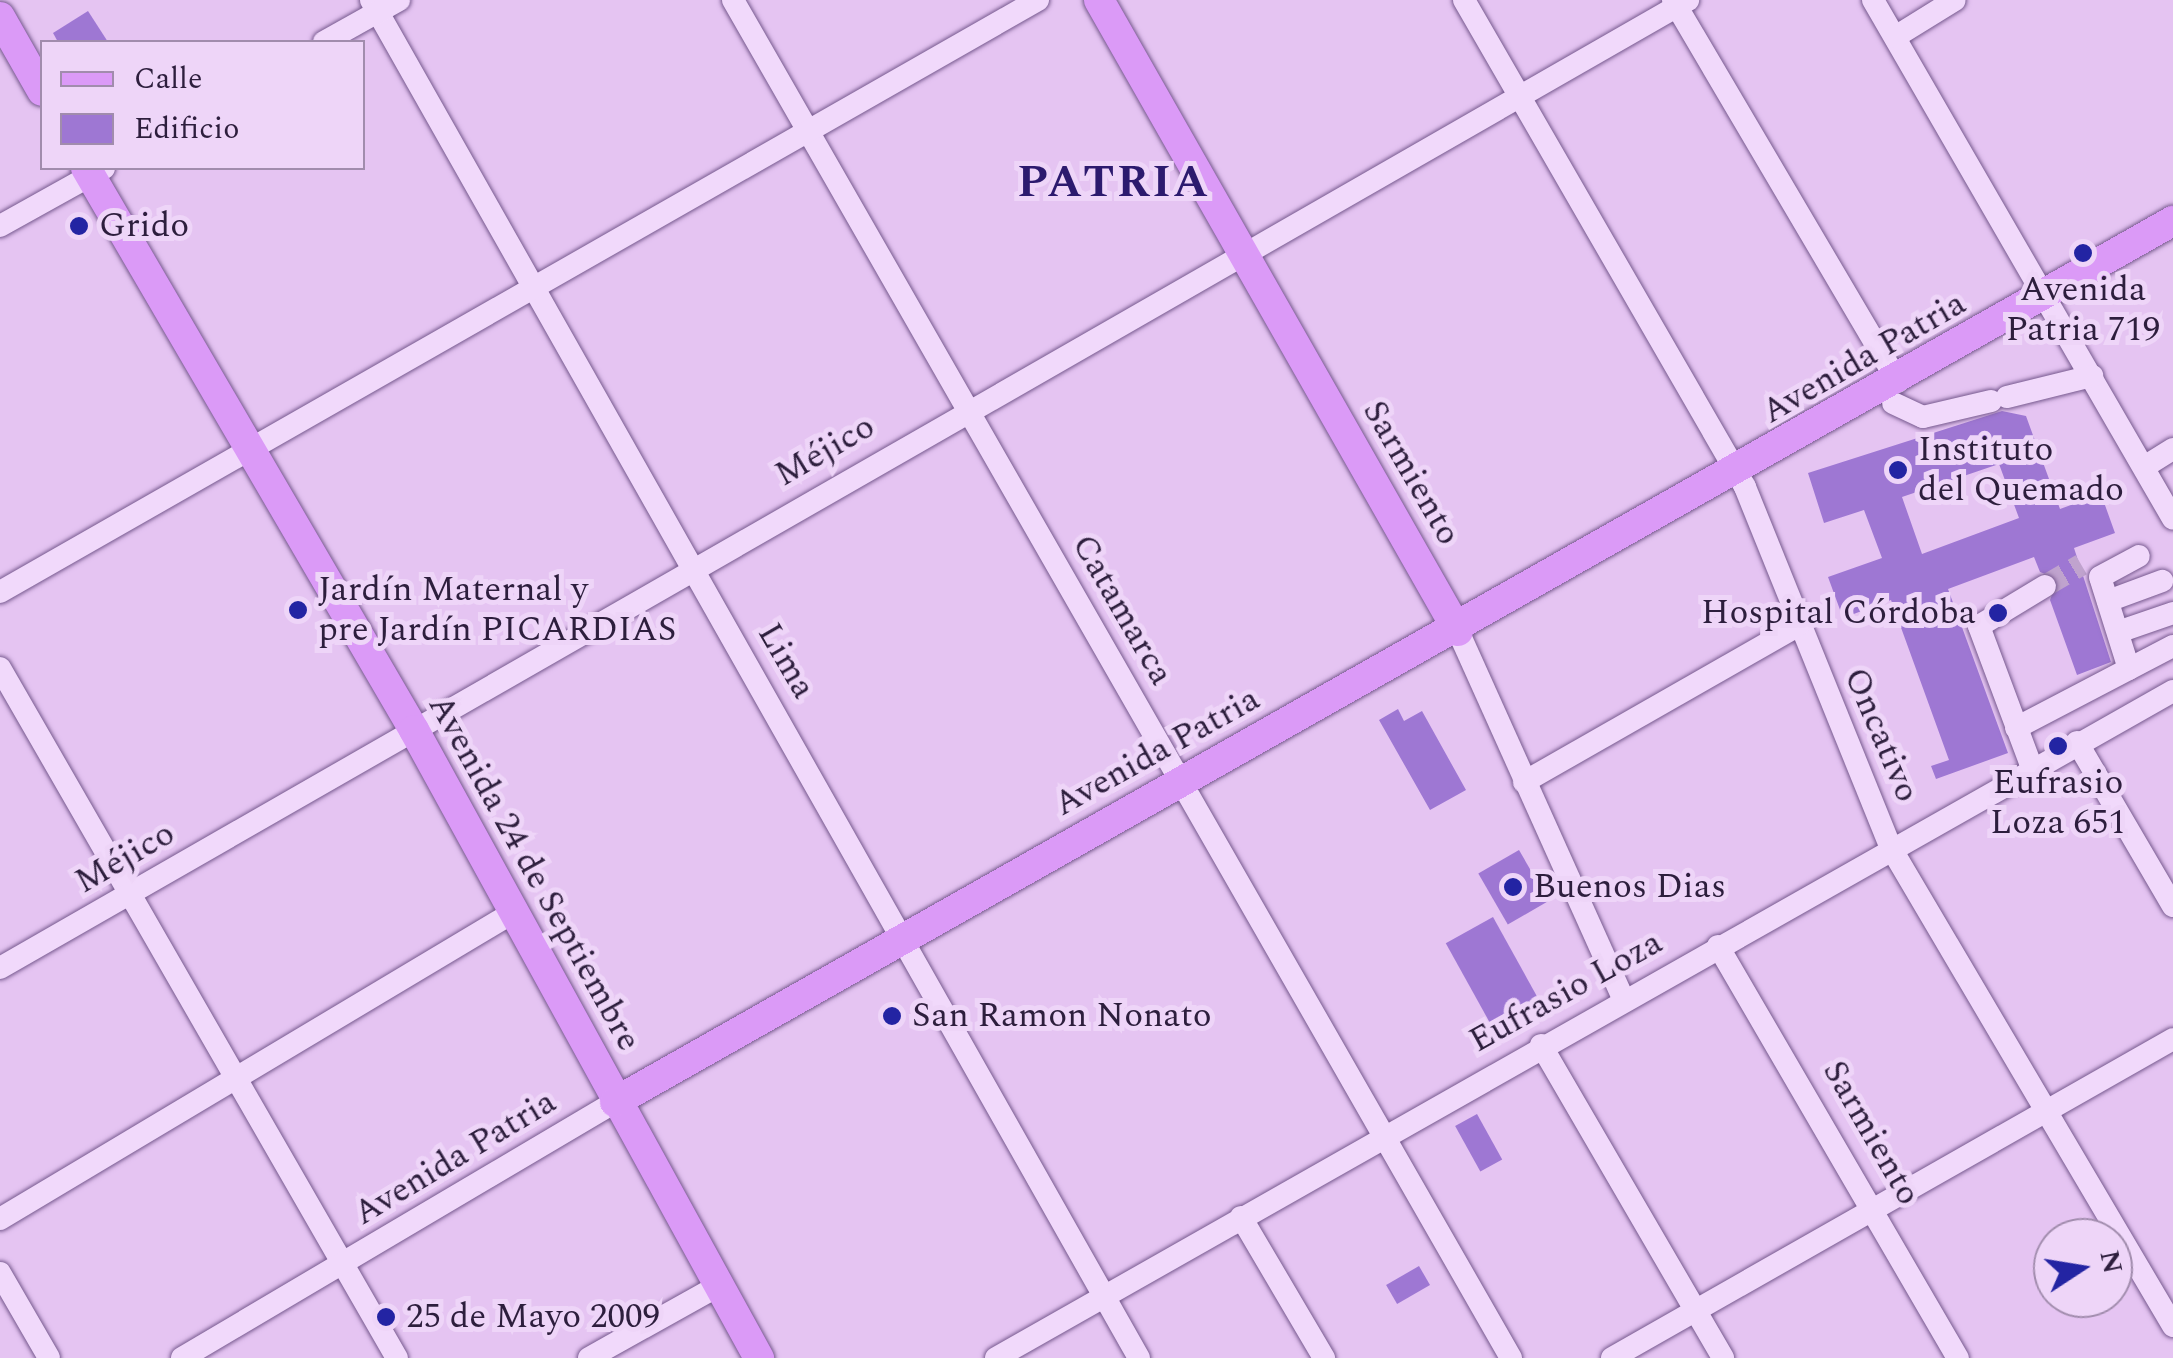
<!DOCTYPE html>
<html>
<head>
<meta charset="utf-8">
<style>
  body { margin:0 }
  #map { position:relative; width:2173px; height:1358px; overflow:hidden; background:#e5c4f2; font-family:Spectral,serif }
  div>[style] { position:absolute }
  .building>* { inset:0; background:#9e77d3; transform-origin:0 0 }
  .minor-tunnel>* { height:22px; margin-top:-11px; transform-origin:0; background:repeating-linear-gradient(90deg,#c0a3ce 0 22px,transparent 0 33px) }
  .roads { filter:drop-shadow(0 0 2px #76598e) drop-shadow(0 0 2px #76598e) }
  .minor>* { height:22px; margin:-11px; padding:0 11px; transform-origin:11px; border-radius:11px; background:#f1d9fb }
  .major>* { height:30px; margin:-15px; padding:0 15px; transform-origin:15px; border-radius:15px; background:#db9af7 }
  .dots>* { width:28px; height:28px; translate:-50% -50%; box-sizing:border-box; border:5px solid #eed5f8; border-radius:50% }
  span { translate:-50% -50%; white-space:nowrap; text-align:center; line-height:1.15; -webkit-text-stroke:10px #eed5f8; paint-order:stroke }
  .poi-label { font-size:35px; color:#2d1e3d }
  .left { translate:0 -50%; text-align:left }
  .right { translate:-100% -50%; text-align:right }
  .street-label { font-size:35px; color:#2d1e3d }
  .district-label { font-size:45px; color:#2c1a6e; font-weight:700; letter-spacing:2.5px }
  .legend { position:absolute; left:40px; top:40px; width:325px; height:130px; box-sizing:border-box; background:#eed5f8; border:2px solid #a18cad; margin:0; padding:12px 18px; list-style:none; font-size:30px; color:#2d1e3d }
  .legend li { display:flex; align-items:center; gap:20px; height:50px }
  .legend b { width:50px; border:2px solid #a18cad }
  .north { position:absolute; left:2033px; top:1218px; width:100px; height:100px; box-sizing:border-box; background:#eed5f8; border:2px solid #a18cad; border-radius:50%; rotate:78deg; font-size:28px; font-weight:700; line-height:40px; text-align:center; color:#2d1e3d }
  .north::after { content:''; display:block; margin:auto; width:35px; height:45px; background:#2324a3; clip-path:polygon(50% 0,100% 100%,50% 72%,0 100%) }
</style>
</head>
<body>
<div id="map">
  <div class="building">
    <i style="clip-path:polygon(88px 11px,108px 42px,58px 42px,53px 33px)"></i>
    <i style="clip-path:polygon(evenodd,2002px 411px,2026px 416px,2060px 509px,2101px 494px,2115px 533px,2074px 548px,2111px 662px,2077px 675px,2050px 600px,2058px 579px,2040px 572px,2034px 557px,1948px 589px,2008px 753px,1936px 779px,1931px 766px,1949px 760px,1891px 600px,1843px 618px,1828px 577px,1882px 558px,1864px 510px,1824px 523px,1808px 473px,2002px 411px,1999px 464px,2019px 518px,1922px 554px,1902px 497px,1999px 464px)"></i>
    <i style="clip-path:polygon(1398px 709px,1404px 721px,1422px 711px,1466px 790px,1430px 810px,1379px 720px)"></i>
    <i style="left:1519px;top:850px;width:59px;height:47px;rotate:60deg"></i>
    <i style="left:1493px;top:917px;width:92px;height:54px;rotate:61deg"></i>
    <i style="left:1477px;top:1114px;width:52px;height:25px;rotate:61deg"></i>
    <i style="left:1419px;top:1266px;width:22px;height:38px;rotate:60deg"></i>
  </div>
  <div class="minor-tunnel">
    <i style="left:2045px;top:586px;width:42px;rotate:-30.3deg"></i>
  </div>
  <div class="roads">
    <div class="minor">
      <i style="left:371px;top:0;width:1560px;rotate:60.51deg"></i>
      <i style="left:733px;top:0;width:1565px;rotate:60.19deg"></i>
      <i style="left:1464px;top:0;width:562px;rotate:60.01deg"></i>
      <i style="left:1745px;top:487px;width:389px;rotate:68deg"></i>
      <i style="left:1891px;top:848px;width:555px;rotate:59.46deg"></i>
      <i style="left:1673px;top:0;width:443px;rotate:59.5deg"></i>
      <i style="left:1873px;top:0;width:599px;rotate:59.97deg"></i>
      <i style="left:1895px;top:37px;width:70px;rotate:-31.7deg"></i>
      <i style="left:324px;top:42px;width:86px;rotate:-29.2deg"></i>
      <i style="left:0;top:226px;width:119px;rotate:-29.1deg"></i>
      <i style="left:2007px;top:397px;width:88px;rotate:-13.9deg"></i>
      <i style="left:1893px;top:403px;width:33px;rotate:25deg"></i>
      <i style="left:1923px;top:417px;width:70px;rotate:-13.2deg"></i>
      <i style="left:2144px;top:467px;width:34px;rotate:-32deg"></i>
      <i style="left:0;top:592px;width:1195px;rotate:-29.7deg"></i>
      <i style="left:2108px;top:601px;width:58px;rotate:-20.3deg"></i>
      <i style="left:1458px;top:631px;width:405px;rotate:65.8deg"></i>
      <i style="left:2118px;top:632px;width:58px;rotate:-19.1deg"></i>
      <i style="left:0;top:668px;width:796px;rotate:60.09deg"></i>
      <i style="left:2129px;top:669px;width:96px;rotate:-107.5deg"></i>
      <i style="left:2100px;top:577px;width:44px;rotate:-28.3deg"></i>
      <i style="left:2016px;top:728px;width:177px;rotate:-27.6deg"></i>
      <i style="left:2077px;top:742px;width:190px;rotate:59.7deg"></i>
      <i style="left:2032px;top:768px;width:152px;rotate:-110.5deg"></i>
      <i style="left:1979px;top:626px;width:77px;rotate:-31.2deg"></i>
      <i style="left:1524px;top:782px;width:315px;rotate:-29.7deg"></i>
      <i style="left:1718px;top:946px;width:477px;rotate:59.8deg"></i>
      <i style="left:0;top:968px;width:1946px;rotate:-29.83deg"></i>
      <i style="left:1541px;top:1045px;width:362px;rotate:59.8deg"></i>
      <i style="left:1241px;top:1217px;width:164px;rotate:59.5deg"></i>
      <i style="left:0;top:1219px;width:599px;rotate:-30.85deg"></i>
      <i style="left:0;top:1273px;width:98px;rotate:60deg"></i>
      <i style="left:182px;top:1358px;width:503px;rotate:-30.59deg"></i>
      <i style="left:589px;top:1358px;width:148px;rotate:-29.2deg"></i>
      <i style="left:996px;top:1358px;width:1353px;rotate:-29.54deg"></i>
      <i style="left:1612px;top:1358px;width:645px;rotate:-29.62deg"></i>
    </div>
    <div class="major">
      <i style="left:1099px;top:0;width:726px;rotate:60.36deg"></i>
      <i style="left:0;top:17px;width:85px;rotate:60.4deg"></i>
      <i style="left:86px;top:168px;width:651px;rotate:59.73deg"></i>
      <i style="left:414px;top:730px;width:717px;rotate:61.22deg"></i>
      <i style="left:615px;top:1102px;width:1790px;rotate:-29.49deg"></i>
    </div>
  </div>
  <div class="dots">
    <i style="left:79px;top:226px;background:#2324a3"></i>
    <i style="left:2083px;top:253px;background:#2324a3"></i>
    <i style="left:1898px;top:470px;background:#2324a3"></i>
    <i style="left:298px;top:610px;background:#2324a3"></i>
    <i style="left:1998px;top:613px;background:#2324a3"></i>
    <i style="left:2058px;top:746px;background:#2324a3"></i>
    <i style="left:1513px;top:887px;background:#2324a3"></i>
    <i style="left:892px;top:1016px;background:#2324a3"></i>
    <i style="left:386px;top:1317px;background:#2324a3"></i>
  </div>
  <div class="poi-label">
    <span class="left" style="left:99px;top:226px">Grido</span>
    <span style="left:2083px;top:310px">Avenida<br>Patria 719</span>
    <span class="left" style="left:1918px;top:470px">Instituto<br>del Quemado</span>
    <span class="left" style="left:318px;top:610px">Jardín Maternal y<br>pre Jardín PICARDIAS</span>
    <span class="right" style="left:1976px;top:613px">Hospital Córdoba</span>
    <span style="left:2058px;top:803px">Eufrasio<br>Loza 651</span>
    <span class="left" style="left:1533px;top:887px">Buenos Dias</span>
    <span class="left" style="left:912px;top:1016px">San Ramon Nonato</span>
    <span class="left" style="left:406px;top:1317px">25 de Mayo 2009</span>
  </div>
  <div class="street-label">
    <span style="left:1864px;top:358px;rotate:-30deg">Avenida Patria</span>
    <span style="left:825px;top:451px;rotate:-30deg">Méjico</span>
    <span style="left:1411px;top:473px;rotate:60deg">Sarmiento</span>
    <span style="left:1122px;top:610px;rotate:60deg">Catamarca</span>
    <span style="left:786px;top:661px;rotate:60deg">Lima</span>
    <span style="left:1881px;top:735px;rotate:67deg">Oncativo</span>
    <span style="left:1157px;top:752px;rotate:-29deg">Avenida Patria</span>
    <span style="left:125px;top:858px;rotate:-30deg">Méjico</span>
    <span style="left:534px;top:873px;rotate:61deg">Avenida 24 de Septiembre</span>
    <span style="left:1566px;top:992px;rotate:-29deg">Eufrasio Loza</span>
    <span style="left:1871px;top:1133px;rotate:60deg">Sarmiento</span>
    <span style="left:455px;top:1158px;rotate:-31deg">Avenida Patria</span>
  </div>
  <div class="district-label">
    <span style="left:1114px;top:183px">PATRIA</span>
  </div>
  <ul class="legend">
  <li><b style="height:12px;background:#db9af7"></b>Calle</li>
  <li><b style="height:28px;background:#9e77d3"></b>Edificio</li>
  </ul>
  <div class="north">N</div>
</div>
</body>
</html>
